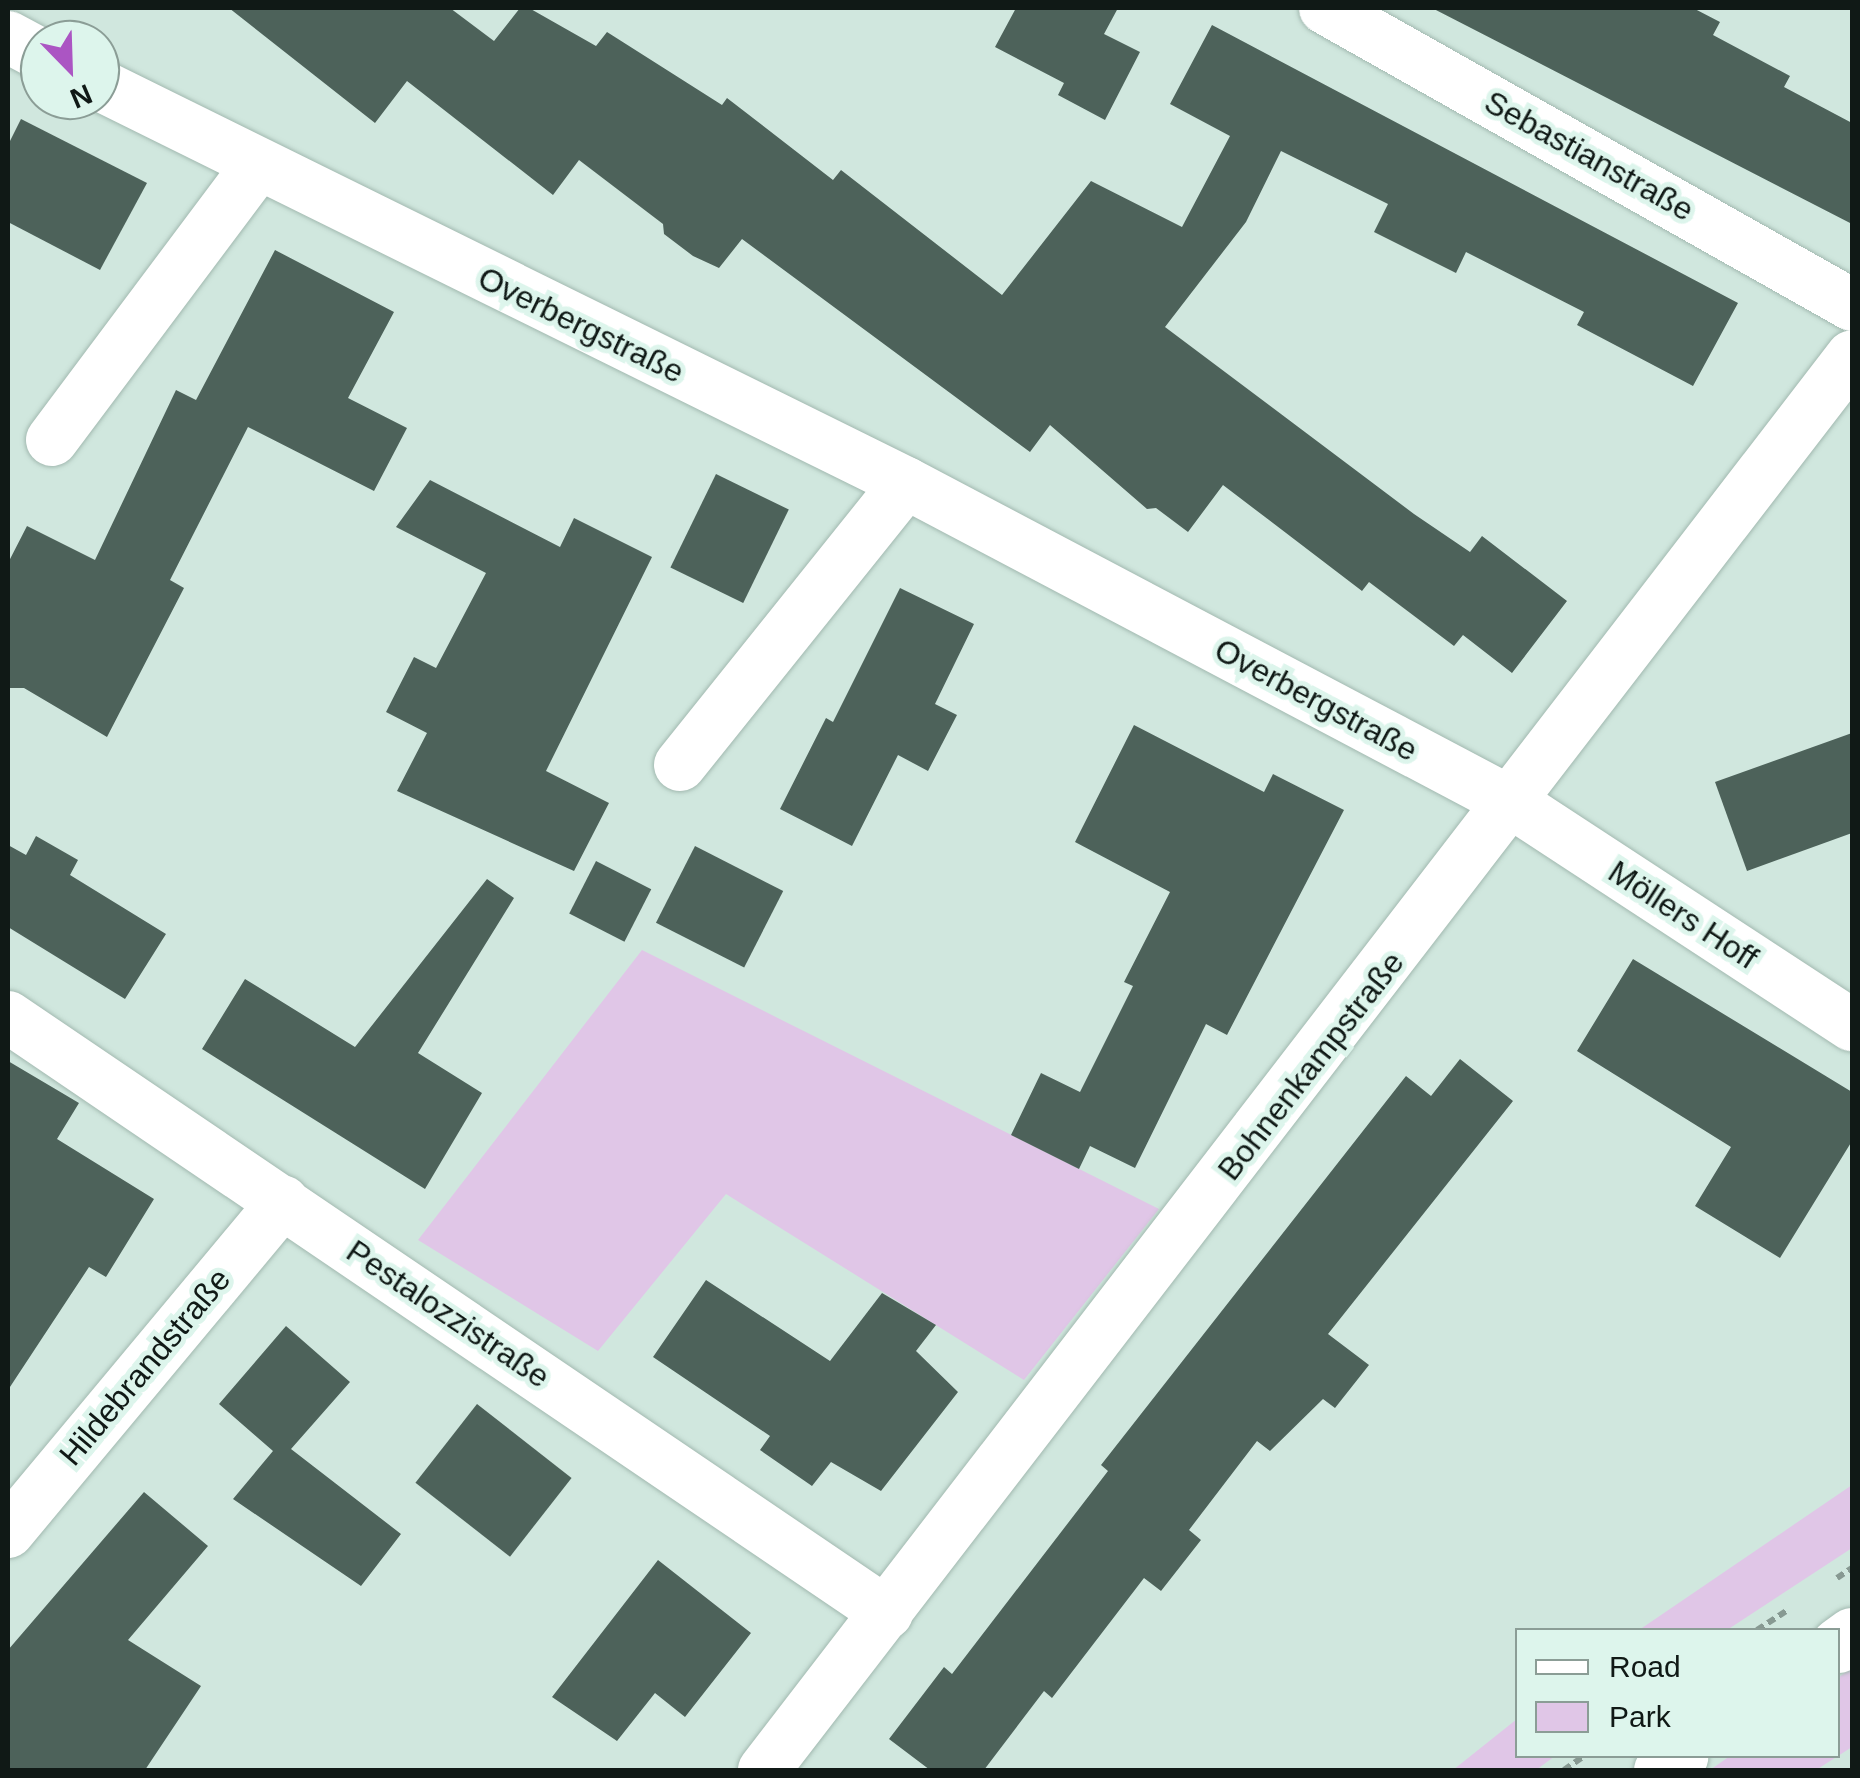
<!DOCTYPE html>
<html>
<head>
<meta charset="utf-8">
<style>
  body { margin:0 }
  #map { position:relative; width:1860px; height:1778px; overflow:hidden; background:#d0e7de; font-family:Arial,sans-serif }
  div>[style] { position:absolute }
  .green>* { inset:0; background:#e0c6e7 }
  .building>* { inset:0; background:#4d625a; transform-origin:0 0 }
  .path>* { height:6px; margin-top:-3px; transform-origin:0; background:repeating-linear-gradient(90deg,#879992 0 8px,transparent 0 13px) }
  .roads { filter:drop-shadow(0 0 2px #a2b9b0) drop-shadow(0 0 2px #a2b9b0) }
  .minor>* { height:52px; margin:-26px; padding:0 26px; transform-origin:26px; border-radius:26px; background:#fff }
  .tertiary>* { height:55px; margin:-27.5px; padding:0 27.5px; transform-origin:27.5px; border-radius:27.5px; background:#fff }
  span { translate:-50% -50%; white-space:nowrap; text-align:center; line-height:1.15; -webkit-text-stroke:10px #ddf5ec; paint-order:stroke }
  .street-label { font-size:32px; color:#101916 }
  .frame { position:absolute; inset:0; border:10px solid #101916; pointer-events:none }
  .legend { position:absolute; left:1515px; top:1628px; width:325px; height:130px; box-sizing:border-box; background:#ddf5ec; border:2px solid #8b9d96; margin:0; padding:12px 18px; list-style:none; font-size:30px; color:#101916 }
  .legend li { display:flex; align-items:center; gap:20px; height:50px }
  .legend b { width:50px; border:2px solid #8b9d96 }
  .north { position:absolute; left:20px; top:20px; width:100px; height:100px; box-sizing:border-box; background:#ddf5ec; border:2px solid #8b9d96; border-radius:50%; rotate:157deg; font-size:28px; font-weight:700; line-height:40px; text-align:center; color:#101916 }
  .north::after { content:''; display:block; margin:auto; width:35px; height:45px; background:#ab55c3; clip-path:polygon(50% 0,100% 100%,50% 72%,0 100%) }
</style>
</head>
<body>
<div id="map">
  <div class="green">
    <i style="clip-path:polygon(642px 950px,1159px 1209px,1024px 1380px,726px 1194px,598px 1351px,418px 1240px)"></i>
    <i style="clip-path:polygon(1852px 1485px,1852px 1548px,1727px 1630px,1639px 1630px)"></i>
    <i style="clip-path:polygon(1852px 1667px,1852px 1747px,1816px 1770px,1710px 1770px,1730px 1756px,1838px 1756px,1838px 1678px)"></i>
    <i style="clip-path:polygon(1517px 1719px,1518px 1756px,1555px 1756px,1536px 1770px,1453px 1770px)"></i>
  </div>
  <div class="building">
    <i style="clip-path:polygon(229px 8px,450px 8px,494px 41px,520px 8px,529px 8px,596px 46px,607px 32px,722px 105px,727px 98px,833px 180px,841px 170px,1002px 295px,1091px 181px,1182px 227px,1230px 136px,1170px 104px,1212px 25px,1738px 303px,1693px 386px,1577px 325px,1584px 312px,1466px 252px,1456px 273px,1374px 232px,1388px 204px,1281px 151px,1246px 222px,1165px 327px,1414px 514px,1470px 552px,1482px 536px,1567px 601px,1512px 673px,1463px 635px,1454px 646px,1369px 582px,1362px 591px,1223px 485px,1188px 532px,1156px 508px,1147px 509px,1050px 425px,1030px 452px,742px 239px,719px 268px,693px 256px,664px 234px,663px 224px,579px 160px,553px 195px,407px 81px,375px 123px)"></i>
    <i style="clip-path:polygon(1016px 8px,1118px 8px,1104px 34px,1140px 52px,1105px 120px,1058px 95px,1064px 83px,995px 47px)"></i>
    <i style="clip-path:polygon(1432px 8px,1693px 8px,1720px 22px,1713px 35px,1790px 76px,1784px 87px,1852px 123px,1852px 224px)"></i>
    <i style="clip-path:polygon(21px 119px,147px 183px,100px 270px,8px 222px,8px 145px)"></i>
    <i style="clip-path:polygon(275px 250px,394px 312px,348px 398px,407px 428px,374px 491px,248px 427px,170px 580px,184px 588px,107px 737px,24px 688px,8px 688px,8px 563px,27px 526px,95px 560px,176px 390px,196px 400px)"></i>
    <i style="left:716px;top:474px;width:81px;height:104px;rotate:26deg"></i>
    <i style="clip-path:polygon(430px 480px,560px 547px,574px 518px,652px 557px,546px 771px,609px 803px,574px 871px,397px 791px,427px 733px,386px 712px,414px 657px,436px 668px,486px 573px,396px 527px)"></i>
    <i style="clip-path:polygon(900px 588px,974px 624px,935px 704px,957px 715px,928px 771px,898px 755px,852px 846px,780px 809px,826px 718px,833px 722px)"></i>
    <i style="clip-path:polygon(1134px 725px,1264px 792px,1273px 774px,1344px 810px,1227px 1035px,1206px 1024px,1135px 1168px,1090px 1146px,1079px 1169px,1011px 1135px,1041px 1073px,1080px 1092px,1133px 986px,1124px 982px,1170px 892px,1075px 842px)"></i>
    <i style="clip-path:polygon(1852px 733px,1852px 833px,1747px 871px,1715px 782px)"></i>
    <i style="clip-path:polygon(36px 836px,78px 860px,70px 875px,166px 934px,125px 999px,8px 927px,8px 845px,26px 855px)"></i>
    <i style="left:695px;top:846px;width:99px;height:86px;rotate:27deg"></i>
    <i style="left:596px;top:861px;width:62px;height:59px;rotate:27deg"></i>
    <i style="clip-path:polygon(487px 879px,514px 898px,418px 1053px,482px 1093px,425px 1189px,202px 1049px,245px 979px,355px 1047px)"></i>
    <i style="clip-path:polygon(1633px 959px,1852px 1092px,1852px 1141px,1780px 1258px,1695px 1206px,1731px 1147px,1577px 1051px)"></i>
    <i style="clip-path:polygon(1460px 1059px,1513px 1101px,1328px 1334px,1369px 1365px,1335px 1408px,1323px 1399px,1270px 1451px,1257px 1441px,1189px 1530px,1201px 1540px,1161px 1591px,1144px 1578px,1052px 1698px,1044px 1691px,984px 1770px,930px 1770px,889px 1739px,944px 1667px,952px 1674px,1108px 1471px,1101px 1465px,1406px 1076px,1431px 1096px)"></i>
    <i style="clip-path:polygon(8px 1061px,79px 1103px,57px 1139px,154px 1199px,106px 1277px,89px 1267px,8px 1390px)"></i>
    <i style="clip-path:polygon(706px 1280px,830px 1361px,882px 1293px,936px 1325px,916px 1351px,958px 1392px,881px 1491px,831px 1462px,812px 1486px,760px 1450px,770px 1436px,653px 1357px)"></i>
    <i style="clip-path:polygon(286px 1326px,350px 1382px,291px 1449px,401px 1534px,361px 1586px,233px 1499px,273px 1451px,219px 1404px)"></i>
    <i style="left:477px;top:1404px;width:120px;height:100px;rotate:38deg"></i>
    <i style="clip-path:polygon(144px 1492px,208px 1546px,128px 1640px,201px 1686px,145px 1770px,8px 1770px,8px 1650px)"></i>
    <i style="clip-path:polygon(658px 1560px,751px 1633px,685px 1717px,655px 1693px,617px 1741px,552px 1697px)"></i>
  </div>
  <div class="path">
    <i style="left:1837px;top:1578px;width:18px;rotate:-34deg"></i>
    <i style="left:1757px;top:1630px;width:38px;rotate:-33deg"></i>
    <i style="left:1564px;top:1770px;width:24px;rotate:-35deg"></i>
  </div>
  <div class="roads">
    <div class="minor">
      <i style="left:1325px;top:8px;width:605px;rotate:29.4deg"></i>
      <i style="left:8px;top:37px;width:36px;rotate:28deg"></i>
      <i style="left:100px;top:85px;width:899px;rotate:26.28deg"></i>
      <i style="left:906px;top:483px;width:688px;rotate:27.83deg"></i>
      <i style="left:1514px;top:804px;width:404px;rotate:33.2deg"></i>
      <i style="left:52px;top:440px;width:341px;rotate:-53.2deg"></i>
      <i style="left:680px;top:765px;width:361px;rotate:-51.3deg"></i>
      <i style="left:8px;top:1017px;width:1062px;rotate:34.14deg"></i>
      <i style="left:8px;top:1532px;width:430px;rotate:-50.2deg"></i>
      <i style="left:764px;top:1770px;width:1784px;rotate:-52.42deg"></i>
    </div>
    <div class="tertiary">
      <i style="left:1838px;top:1645px;width:17px;rotate:-36deg"></i>
      <i style="left:1661px;top:1770px;width:24px;rotate:-36deg"></i>
    </div>
  </div>
  <div class="street-label">
    <span style="left:1589px;top:156px;rotate:29deg">Sebastianstraße</span>
    <span style="left:581px;top:325px;rotate:26deg">Overbergstraße</span>
    <span style="left:1316px;top:700px;rotate:28deg">Overbergstraße</span>
    <span style="left:1683px;top:915px;rotate:33deg">Möllers Hoff</span>
    <span style="left:1311px;top:1066px;rotate:-52deg">Bohnenkampstraße</span>
    <span style="left:448px;top:1314px;rotate:34deg">Pestalozzistraße</span>
    <span style="left:145px;top:1367px;rotate:-50deg">Hildebrandstraße</span>
  </div>
  <div class="frame"></div>
  <ul class="legend">
  <li><b style="height:12px;background:#fff"></b>Road</li>
  <li><b style="height:28px;background:#e0c6e7"></b>Park</li>
  </ul>
  <div class="north">N</div>
</div>
</body>
</html>
